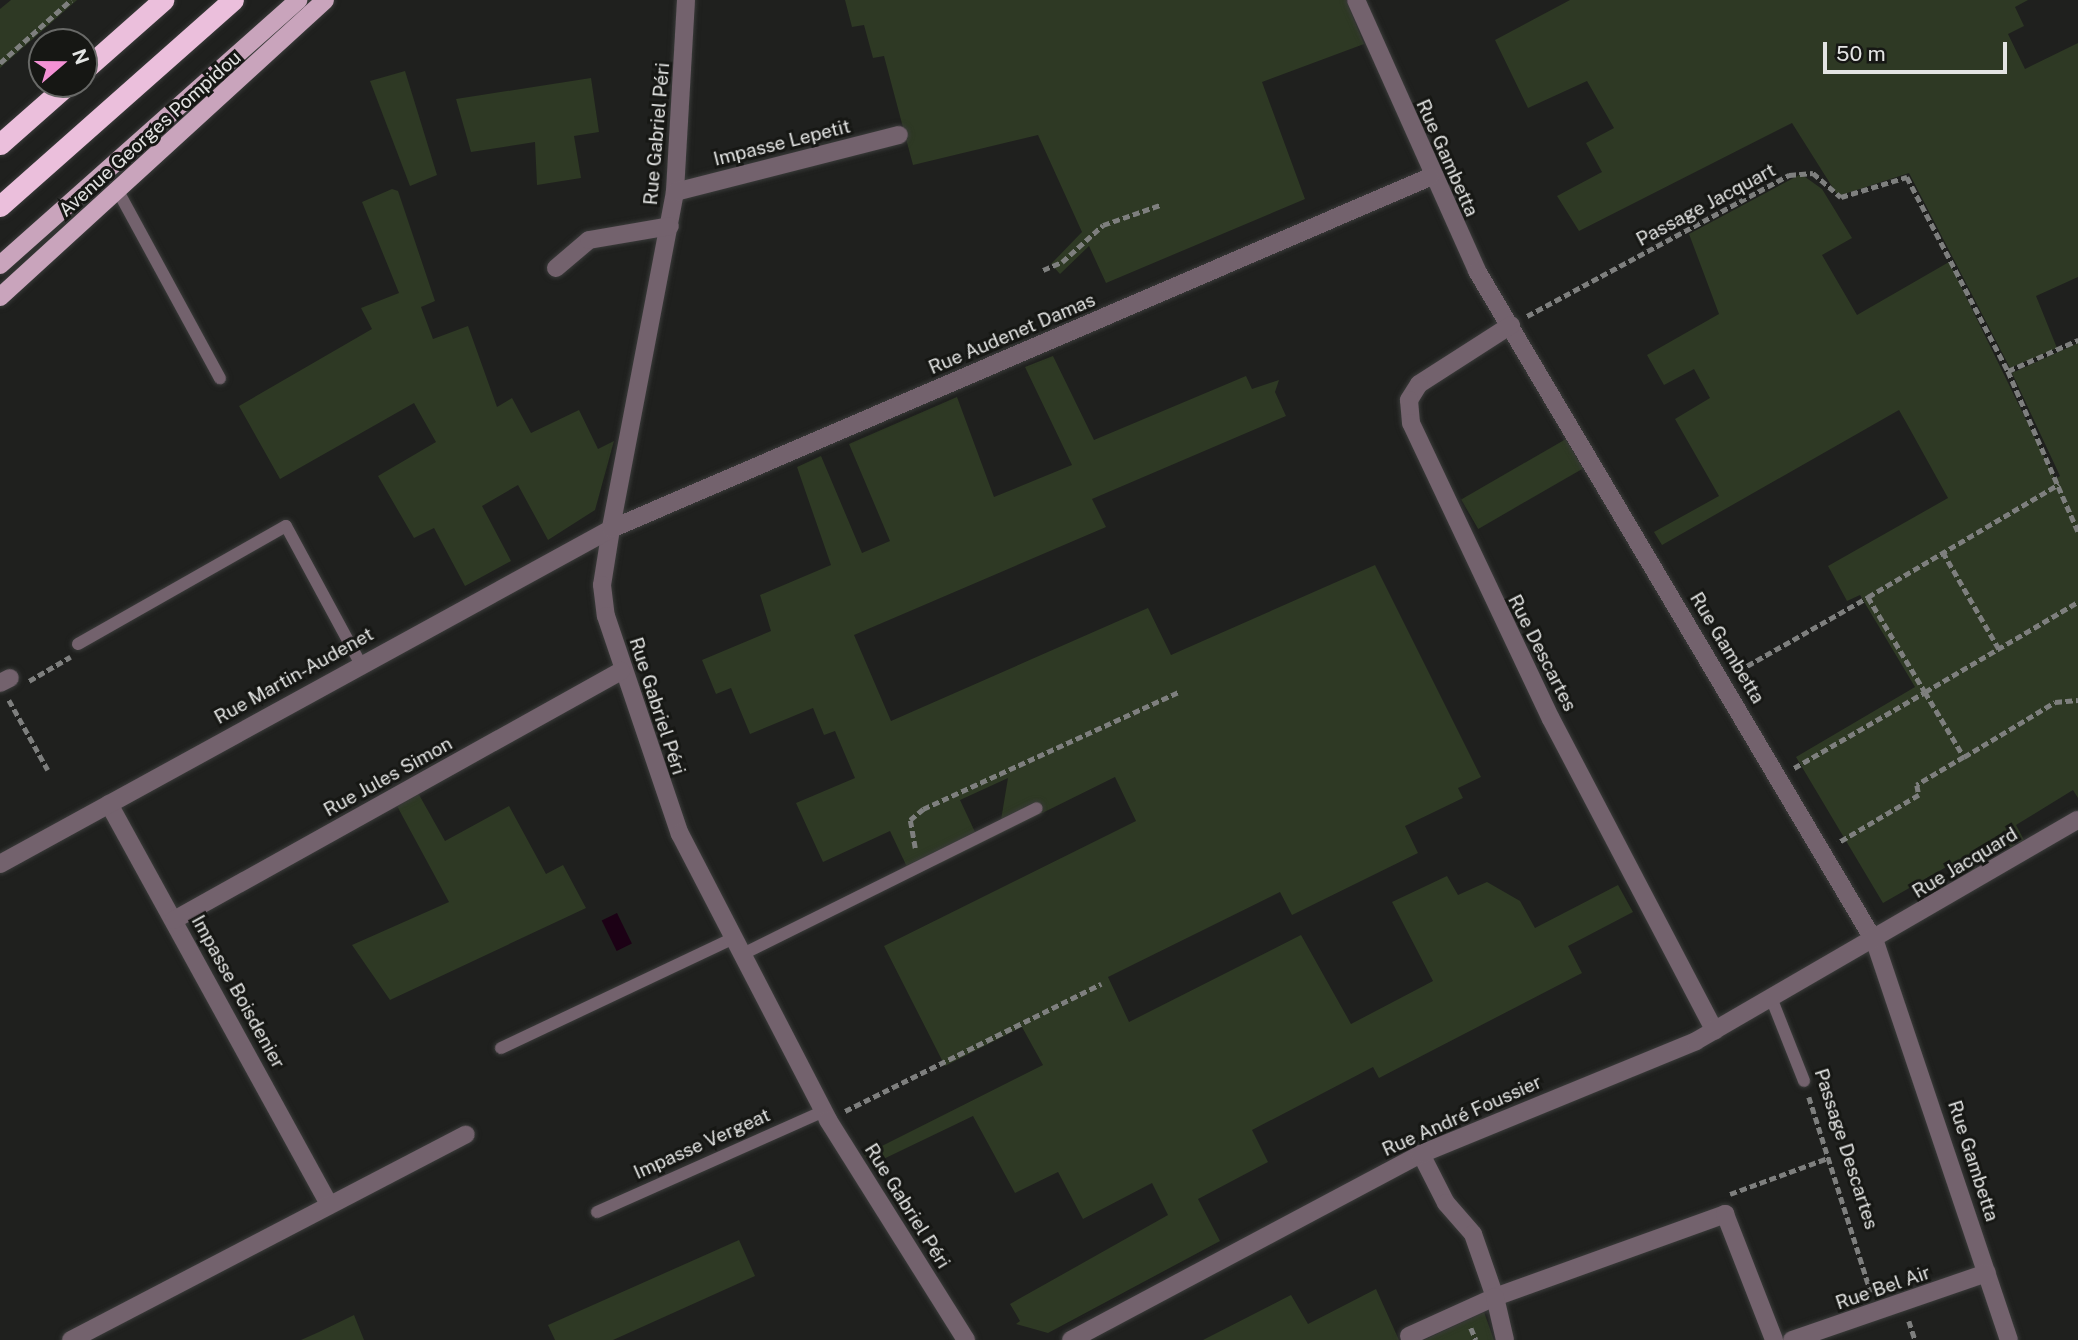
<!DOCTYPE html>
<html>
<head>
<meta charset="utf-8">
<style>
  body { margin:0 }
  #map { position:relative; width:2078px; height:1340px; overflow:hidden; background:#1f201e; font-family:"Public Sans",sans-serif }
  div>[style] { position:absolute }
  .green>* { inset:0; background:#2e3924; transform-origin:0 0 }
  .water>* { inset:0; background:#1c0115; transform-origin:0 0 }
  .path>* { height:4.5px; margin-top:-2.25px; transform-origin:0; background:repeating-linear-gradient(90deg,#7e7f7e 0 7px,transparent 0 10.5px) }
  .roads { filter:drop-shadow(0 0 2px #3a3b3a) drop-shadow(0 0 2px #3a3b3a) }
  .service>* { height:12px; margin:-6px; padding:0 6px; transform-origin:6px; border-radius:6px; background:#73626d }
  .minor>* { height:18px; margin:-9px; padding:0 9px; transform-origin:9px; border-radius:9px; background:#73626d }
  .primary>* { height:18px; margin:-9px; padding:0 9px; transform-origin:9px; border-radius:9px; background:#c9a4bc }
  .motorway>* { height:21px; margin:-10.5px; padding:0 10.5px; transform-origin:10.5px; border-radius:10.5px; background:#ebbfdc }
  span { translate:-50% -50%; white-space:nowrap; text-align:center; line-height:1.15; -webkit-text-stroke:6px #161714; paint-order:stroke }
  .street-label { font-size:19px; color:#e3e4e3 }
  .north { position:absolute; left:28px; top:28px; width:70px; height:70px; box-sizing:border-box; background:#161714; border:2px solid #686967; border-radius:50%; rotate:70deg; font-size:19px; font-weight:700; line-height:28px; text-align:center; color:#e3e4e3 }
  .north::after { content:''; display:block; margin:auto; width:24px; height:32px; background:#f391d5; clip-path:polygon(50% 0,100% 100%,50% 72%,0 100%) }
  .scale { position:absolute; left:1823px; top:42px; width:184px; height:32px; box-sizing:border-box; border:4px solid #e3e4e3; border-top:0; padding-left:9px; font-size:21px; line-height:24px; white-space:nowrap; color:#e3e4e3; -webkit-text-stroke:5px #161714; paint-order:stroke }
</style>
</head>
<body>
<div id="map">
  <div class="green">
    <i style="clip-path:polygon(11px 0,77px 0,0 68px,0 9px)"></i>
    <i style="clip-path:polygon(845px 0,1346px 0,1364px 44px,1262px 82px,1305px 199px,1106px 283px,1089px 246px,1060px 274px,1051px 264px,1082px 232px,1038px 135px,913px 165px,884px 56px,873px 58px,864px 25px,852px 27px)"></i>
    <i style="clip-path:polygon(1570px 0,2028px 0,2015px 7px,2024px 26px,2008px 34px,2025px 69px,2078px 43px,2078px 277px,2036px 296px,2057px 348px,2010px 368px,1909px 173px,1838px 196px,1792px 123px,1579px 231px,1557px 196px,1602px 172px,1586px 143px,1614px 128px,1587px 81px,1528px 108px,1495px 40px)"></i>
    <i style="clip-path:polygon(405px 71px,437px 175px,410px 186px,370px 81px)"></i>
    <i style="clip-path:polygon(591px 78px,599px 132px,574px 136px,581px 178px,537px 185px,535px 142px,471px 152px,456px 99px)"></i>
    <i style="clip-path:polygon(1801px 174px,1822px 189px,1852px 238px,1822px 255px,1857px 315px,1949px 262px,2055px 479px,2060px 476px,2012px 373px,2078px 343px,2078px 798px,2073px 790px,2016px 825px,2024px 840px,2019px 843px,2006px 828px,2015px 845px,2010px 848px,2001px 834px,1969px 854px,1977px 869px,1971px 872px,1962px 858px,1883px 903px,1796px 757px,1915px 687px,1860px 595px,1847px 601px,1828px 566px,1948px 498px,1907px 424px,1899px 410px,1662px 545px,1654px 532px,1719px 496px,1675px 419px,1710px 398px,1694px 369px,1664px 385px,1647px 355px,1719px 314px,1689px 234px)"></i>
    <i style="clip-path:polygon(392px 189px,398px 191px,435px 301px,421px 307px,433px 339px,468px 326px,497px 407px,512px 398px,531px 433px,579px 410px,598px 449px,614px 441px,595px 510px,548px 540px,518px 485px,482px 506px,511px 561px,465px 586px,434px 528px,414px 538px,378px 476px,436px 442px,414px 403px,280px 479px,239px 406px,372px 329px,361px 308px,399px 293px,362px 202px)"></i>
    <i style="clip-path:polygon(evenodd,1053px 356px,1094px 440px,1246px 376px,1252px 389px,1279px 380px,1275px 392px,1286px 416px,1092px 499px,1106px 527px,854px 635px,891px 721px,1148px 608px,1171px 655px,1375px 565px,1481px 777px,1458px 788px,1463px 798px,1405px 826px,1418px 853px,1292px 915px,1280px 892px,1108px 977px,1129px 1022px,1301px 935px,1351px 1024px,1433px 981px,1392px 902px,1447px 876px,1458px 895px,1487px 882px,1520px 901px,1535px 928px,1618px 885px,1633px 912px,1568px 946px,1582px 973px,1379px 1078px,1373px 1067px,1252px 1130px,1268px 1162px,1198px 1199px,1220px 1241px,1048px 1333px,1016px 1324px,1020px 1321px,1010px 1304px,1168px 1215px,1152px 1183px,1083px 1219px,1058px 1172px,1015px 1193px,973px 1116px,871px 1165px,864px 1155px,1043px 1065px,1022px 1027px,945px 1066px,884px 946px,1136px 821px,1115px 777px,941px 863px,933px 854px,907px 867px,890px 831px,823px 862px,796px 803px,855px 778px,835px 731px,824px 735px,813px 708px,750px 734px,731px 688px,716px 694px,702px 660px,771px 631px,760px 595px,831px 565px,797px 467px,821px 456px,862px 553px,890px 541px,849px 444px,957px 397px,994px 497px,1072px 465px,1025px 367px,1053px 356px,1008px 778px,1001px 820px,975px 832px,960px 800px,1008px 778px)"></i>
    <i style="left:1566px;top:439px;width:34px;height:121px;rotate:60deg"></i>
    <i style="clip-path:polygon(418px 793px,445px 841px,509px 806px,546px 874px,563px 865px,586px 908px,390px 1000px,352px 945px,449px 902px,397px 806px)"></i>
    <i style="clip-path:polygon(739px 1240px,755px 1276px,613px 1340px,555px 1340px,548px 1325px)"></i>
    <i style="clip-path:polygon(1376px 1289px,1399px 1340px,1203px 1340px,1291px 1295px,1308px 1324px)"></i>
    <i style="clip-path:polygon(1484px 1312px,1494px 1340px,1424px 1340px)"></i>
    <i style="clip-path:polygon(354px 1315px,364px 1340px,301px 1340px,319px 1332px)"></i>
  </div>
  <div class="water">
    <i style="left:617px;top:913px;width:34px;height:17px;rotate:64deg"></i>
  </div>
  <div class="path">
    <i style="left:0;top:63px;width:95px;rotate:-41.6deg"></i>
    <i style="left:1043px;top:270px;width:21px;rotate:-23deg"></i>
    <i style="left:1062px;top:262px;width:55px;rotate:-42.1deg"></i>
    <i style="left:1103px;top:225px;width:60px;rotate:-19.3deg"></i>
    <i style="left:1527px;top:316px;width:298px;rotate:-28.3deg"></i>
    <i style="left:1789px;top:175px;width:24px;rotate:-5deg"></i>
    <i style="left:1813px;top:173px;width:37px;rotate:41deg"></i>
    <i style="left:1841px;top:197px;width:69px;rotate:-16.9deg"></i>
    <i style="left:1907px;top:177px;width:219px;rotate:62.5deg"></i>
    <i style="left:2008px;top:371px;width:175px;rotate:66.4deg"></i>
    <i style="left:2008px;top:371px;width:77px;rotate:-23.9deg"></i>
    <i style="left:1943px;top:552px;width:112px;rotate:60deg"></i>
    <i style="left:1868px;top:597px;width:222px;rotate:-30.6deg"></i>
    <i style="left:1738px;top:671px;width:150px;rotate:-29.6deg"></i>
    <i style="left:1868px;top:597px;width:111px;rotate:59deg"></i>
    <i style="left:1925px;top:692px;width:178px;rotate:-30.5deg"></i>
    <i style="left:29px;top:681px;width:48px;rotate:-30.3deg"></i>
    <i style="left:9px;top:700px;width:80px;rotate:60.9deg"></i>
    <i style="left:1964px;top:757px;width:106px;rotate:-31.1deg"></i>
    <i style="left:2055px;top:702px;width:23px;rotate:-5deg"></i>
    <i style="left:1794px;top:768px;width:151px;rotate:-30.1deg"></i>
    <i style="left:1925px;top:692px;width:76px;rotate:59deg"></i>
    <i style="left:1964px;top:757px;width:55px;rotate:149.2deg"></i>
    <i style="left:1917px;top:785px;width:10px;rotate:79deg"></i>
    <i style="left:1919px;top:795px;width:94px;rotate:149.3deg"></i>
    <i style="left:915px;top:848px;width:28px;rotate:-100deg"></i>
    <i style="left:910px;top:820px;width:17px;rotate:-40deg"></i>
    <i style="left:923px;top:809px;width:281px;rotate:-24.6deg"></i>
    <i style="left:1809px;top:1097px;width:205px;rotate:72.4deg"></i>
    <i style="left:845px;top:1111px;width:286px;rotate:-26.4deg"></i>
    <i style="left:1730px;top:1194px;width:104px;rotate:-20.2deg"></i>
    <i style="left:1909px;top:1321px;width:20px;rotate:72deg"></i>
    <i style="left:1471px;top:1328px;width:13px;rotate:67deg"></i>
  </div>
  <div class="roads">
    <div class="service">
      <i style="left:119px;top:193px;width:211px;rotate:61.4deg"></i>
      <i style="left:78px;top:644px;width:239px;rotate:-29.6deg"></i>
      <i style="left:286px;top:526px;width:156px;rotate:61.6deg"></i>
      <i style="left:741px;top:955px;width:330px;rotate:-26.4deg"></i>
      <i style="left:1772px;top:1000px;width:87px;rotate:68.4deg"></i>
      <i style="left:501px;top:1048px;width:255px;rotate:-25.3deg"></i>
      <i style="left:597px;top:1212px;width:248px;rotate:-24deg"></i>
    </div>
    <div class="minor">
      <i style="left:686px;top:0;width:192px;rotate:93.3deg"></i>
      <i style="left:675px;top:192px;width:343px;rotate:100.8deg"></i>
      <i style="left:611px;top:529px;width:57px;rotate:99.1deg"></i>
      <i style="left:602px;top:585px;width:31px;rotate:83deg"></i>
      <i style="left:606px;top:616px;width:230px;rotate:71.3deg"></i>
      <i style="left:680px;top:834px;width:322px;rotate:62.6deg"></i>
      <i style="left:828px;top:1120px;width:260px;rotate:57.9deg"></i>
      <i style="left:1356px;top:0;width:297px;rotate:65.9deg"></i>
      <i style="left:1477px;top:271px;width:780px;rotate:59.33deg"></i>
      <i style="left:1875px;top:942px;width:420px;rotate:71.4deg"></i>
      <i style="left:675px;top:192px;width:231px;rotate:-14.3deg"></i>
      <i style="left:556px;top:268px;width:43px;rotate:-40.3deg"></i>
      <i style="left:589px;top:240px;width:82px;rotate:-9.8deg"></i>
      <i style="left:1511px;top:325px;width:109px;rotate:147.3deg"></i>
      <i style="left:1419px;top:384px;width:19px;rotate:122deg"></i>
      <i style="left:1409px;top:400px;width:23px;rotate:85deg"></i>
      <i style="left:1411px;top:423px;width:327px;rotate:64.7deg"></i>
      <i style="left:1551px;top:719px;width:352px;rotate:62.3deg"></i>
      <i style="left:0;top:683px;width:11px;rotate:-27deg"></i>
      <i style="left:109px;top:804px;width:454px;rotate:61.2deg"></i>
      <i style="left:0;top:864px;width:697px;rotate:-28.74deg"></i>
      <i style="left:611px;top:529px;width:891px;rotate:-23.26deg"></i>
      <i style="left:174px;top:920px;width:512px;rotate:-29.12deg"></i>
      <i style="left:1421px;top:1154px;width:55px;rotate:63deg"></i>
      <i style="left:1446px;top:1203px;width:41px;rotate:48.9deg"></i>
      <i style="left:1473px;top:1234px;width:67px;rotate:70.8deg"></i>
      <i style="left:1495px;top:1297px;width:245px;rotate:-19.8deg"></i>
      <i style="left:1725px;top:1214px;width:135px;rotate:68.7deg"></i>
      <i style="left:1409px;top:1336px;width:94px;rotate:-24.4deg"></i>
      <i style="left:1495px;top:1297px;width:44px;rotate:76.9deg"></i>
      <i style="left:71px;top:1340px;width:445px;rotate:-27.5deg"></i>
      <i style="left:1071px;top:1340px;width:396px;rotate:-28deg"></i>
      <i style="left:1421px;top:1154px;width:297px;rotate:-22.3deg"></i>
      <i style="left:1696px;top:1041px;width:441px;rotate:-30.1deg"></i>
      <i style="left:1792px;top:1340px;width:206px;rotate:-19deg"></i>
    </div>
    <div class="primary">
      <i style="left:0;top:265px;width:399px;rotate:-41.6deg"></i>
      <i style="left:0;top:297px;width:440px;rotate:-42.4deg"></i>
    </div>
    <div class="motorway">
      <i style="left:84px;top:70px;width:106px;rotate:-41.5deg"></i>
      <i style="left:0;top:144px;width:91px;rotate:-41.4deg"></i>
      <i style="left:0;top:206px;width:311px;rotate:-41.5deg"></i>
    </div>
  </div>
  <div class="street-label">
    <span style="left:150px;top:134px;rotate:-42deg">Avenue Georges Pompidou</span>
    <span style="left:657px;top:134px;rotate:-85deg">Rue Gabriel Péri</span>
    <span style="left:782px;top:143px;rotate:-14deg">Impasse Lepetit</span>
    <span style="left:1447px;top:158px;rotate:66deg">Rue Gambetta</span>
    <span style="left:1706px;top:205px;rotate:-28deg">Passage Jacquart</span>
    <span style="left:1012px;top:334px;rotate:-23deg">Rue Audenet Damas</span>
    <span style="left:1727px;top:648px;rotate:59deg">Rue Gambetta</span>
    <span style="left:1542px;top:653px;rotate:63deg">Rue Descartes</span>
    <span style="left:294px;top:676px;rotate:-29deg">Rue Martin-Audenet</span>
    <span style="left:657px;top:706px;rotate:72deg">Rue Gabriel Péri</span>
    <span style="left:388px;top:777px;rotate:-29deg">Rue Jules Simon</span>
    <span style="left:1965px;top:863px;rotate:-31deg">Rue Jacquard</span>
    <span style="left:238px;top:992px;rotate:61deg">Impasse Boisdenier</span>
    <span style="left:1462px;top:1116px;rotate:-24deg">Rue André Foussier</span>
    <span style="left:702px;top:1144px;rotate:-24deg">Impasse Vergeat</span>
    <span style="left:1846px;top:1149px;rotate:72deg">Passage Descartes</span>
    <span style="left:1973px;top:1161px;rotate:72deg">Rue Gambetta</span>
    <span style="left:907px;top:1206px;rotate:58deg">Rue Gabriel Péri</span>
    <span style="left:1883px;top:1288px;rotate:-19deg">Rue Bel Air</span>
  </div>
  <div class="north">N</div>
  <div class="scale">50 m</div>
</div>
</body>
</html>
